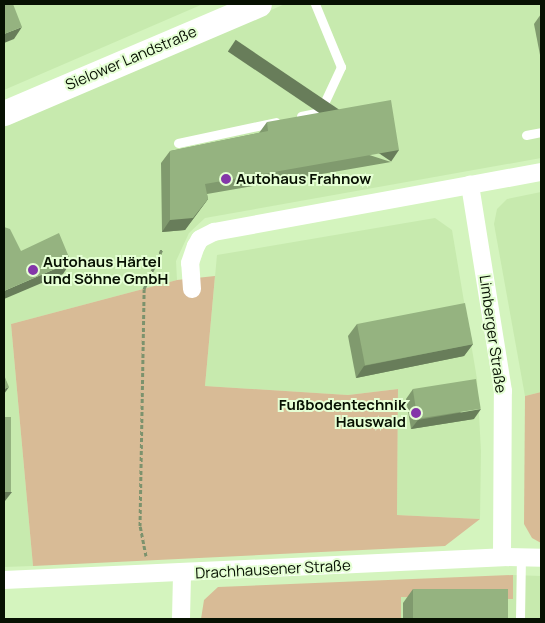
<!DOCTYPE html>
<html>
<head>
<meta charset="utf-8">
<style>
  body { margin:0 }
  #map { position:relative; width:545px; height:623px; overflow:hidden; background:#d4f4be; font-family:Manrope,sans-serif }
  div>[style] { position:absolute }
  .built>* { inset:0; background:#c7eaae }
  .green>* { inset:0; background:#d8bb96 }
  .path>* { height:3px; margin-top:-1.5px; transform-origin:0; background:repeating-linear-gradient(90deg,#7c926d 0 4px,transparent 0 6.5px) }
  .service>* { height:9px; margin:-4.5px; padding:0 4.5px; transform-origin:4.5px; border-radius:4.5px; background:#fff }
  .minor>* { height:18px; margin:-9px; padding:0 9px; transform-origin:9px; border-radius:9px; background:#fff }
  .secondary>* { height:25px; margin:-12.5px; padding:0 12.5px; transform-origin:12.5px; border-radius:12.5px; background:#fff }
  .wall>* { inset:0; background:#809a6e }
  .shaded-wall>* { inset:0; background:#687d5a; transform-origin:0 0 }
  .building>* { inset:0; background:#95b380; transform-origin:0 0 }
  .dots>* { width:14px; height:14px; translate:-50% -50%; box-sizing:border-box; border:2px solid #e5ffd4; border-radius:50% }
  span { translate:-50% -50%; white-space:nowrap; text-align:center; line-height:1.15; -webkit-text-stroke:4px #e5ffd4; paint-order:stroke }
  .street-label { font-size:15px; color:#071102 }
  .poi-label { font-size:15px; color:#071102; font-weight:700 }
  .left { translate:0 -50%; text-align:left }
  .right { translate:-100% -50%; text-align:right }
  .frame { position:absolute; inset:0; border:5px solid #071102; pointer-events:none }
</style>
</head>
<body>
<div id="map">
  <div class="built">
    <i style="clip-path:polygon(4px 4px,203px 4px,4px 90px)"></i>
    <i style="clip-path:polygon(285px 4px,541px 4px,541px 158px,205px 218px,189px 233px,176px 261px,177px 280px,11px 324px,33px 566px,4px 567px,4px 127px)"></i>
    <i style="clip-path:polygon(541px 192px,541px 392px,525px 396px,494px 224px,497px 209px,507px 199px)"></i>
    <i style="clip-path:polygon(435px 218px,452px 230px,477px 379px,481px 451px,480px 519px,397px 515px,398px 389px,348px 395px,205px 386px,217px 255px)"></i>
    <i style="clip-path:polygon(513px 575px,541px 576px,541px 619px,401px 619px,401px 597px,512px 599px)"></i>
  </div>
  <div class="green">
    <i style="clip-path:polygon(215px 276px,205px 386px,348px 395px,398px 389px,397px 515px,480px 519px,445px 546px,33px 566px,11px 324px,177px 280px)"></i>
    <i style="clip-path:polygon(541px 392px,541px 543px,532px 538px,524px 524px,525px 396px)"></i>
    <i style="clip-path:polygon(513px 575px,513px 599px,401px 597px,401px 619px,201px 619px,204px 600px,218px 587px)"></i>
  </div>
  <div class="path">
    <i style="left:146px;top:556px;width:31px;rotate:-101deg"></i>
    <i style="left:140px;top:526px;width:237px;rotate:-89deg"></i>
    <i style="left:144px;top:289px;width:44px;rotate:-65.8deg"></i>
  </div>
  <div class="service">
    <i style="left:301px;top:116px;width:19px;rotate:-12deg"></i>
    <i style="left:320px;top:112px;width:50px;rotate:-65deg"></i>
    <i style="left:341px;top:67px;width:68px;rotate:-112.4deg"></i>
    <i style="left:526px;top:135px;width:15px;rotate:-11deg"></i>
    <i style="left:178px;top:143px;width:100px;rotate:-12.1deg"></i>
    <i style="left:520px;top:619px;width:63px;rotate:-89.1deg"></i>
  </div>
  <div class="minor">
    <i style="left:192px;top:289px;width:26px;rotate:-94deg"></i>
    <i style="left:190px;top:263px;width:18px;rotate:-71deg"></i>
    <i style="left:196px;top:246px;width:8px;rotate:-60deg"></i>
    <i style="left:200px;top:239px;width:16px;rotate:-27deg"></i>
    <i style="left:214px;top:232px;width:260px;rotate:-10.4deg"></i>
    <i style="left:502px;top:557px;width:166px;rotate:-89.7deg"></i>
    <i style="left:503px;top:391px;width:209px;rotate:-99.1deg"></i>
    <i style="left:470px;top:185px;width:72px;rotate:-10.4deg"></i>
    <i style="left:4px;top:580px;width:499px;rotate:-2.6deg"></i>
    <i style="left:502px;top:557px;width:39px;rotate:1deg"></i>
    <i style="left:181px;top:619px;width:45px;rotate:-88.7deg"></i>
  </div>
  <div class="secondary">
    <i style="left:4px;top:113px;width:277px;rotate:-23.1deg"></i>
  </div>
  <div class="wall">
    <i style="clip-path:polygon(541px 14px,541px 60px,534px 24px)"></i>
    <i style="clip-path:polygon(267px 122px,391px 162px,207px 194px,208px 199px,185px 230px,162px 232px,161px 163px,170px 151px,259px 133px)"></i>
    <i style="clip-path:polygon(357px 324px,473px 344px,464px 356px,356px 378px,348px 336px)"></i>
    <i style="clip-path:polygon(413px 389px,474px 419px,411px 429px,406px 399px)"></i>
    <i style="clip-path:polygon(413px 589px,508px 619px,403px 619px,403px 603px)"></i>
  </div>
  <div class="shaded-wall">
    <i style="clip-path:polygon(22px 27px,14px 39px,4px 43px,4px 34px)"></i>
    <i style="left:399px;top:150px;width:14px;height:197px;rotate:124deg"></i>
    <i style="clip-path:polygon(208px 199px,185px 230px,162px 232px,170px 220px)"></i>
    <i style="clip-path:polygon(71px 262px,63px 274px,4px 299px,4px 291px)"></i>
    <i style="clip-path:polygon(473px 344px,464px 356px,356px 378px,364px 366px)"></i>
    <i style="clip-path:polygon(9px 387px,4px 394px,4px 389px)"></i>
    <i style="clip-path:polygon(481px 409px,474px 419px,411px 429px,418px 420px)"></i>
    <i style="clip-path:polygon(4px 492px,12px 492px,5px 501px,4px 501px)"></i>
  </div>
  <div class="building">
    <i style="clip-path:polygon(4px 4px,13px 4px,22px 27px,4px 34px)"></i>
    <i style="clip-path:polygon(391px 100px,399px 150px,205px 184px,208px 199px,193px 218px,170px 220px,170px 151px,268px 131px,267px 122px)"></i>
    <i style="clip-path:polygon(4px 227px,10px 229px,21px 251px,59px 233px,71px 262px,4px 291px)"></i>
    <i style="left:465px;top:303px;width:42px;height:110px;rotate:79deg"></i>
    <i style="clip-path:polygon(4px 375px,9px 387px,4px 389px)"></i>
    <i style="left:476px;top:379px;width:30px;height:64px;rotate:81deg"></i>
    <i style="left:4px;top:417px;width:7px;height:75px"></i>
    <i style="left:413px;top:589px;width:95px;height:30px"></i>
  </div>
  <div class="dots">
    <i style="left:226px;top:179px;background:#8437a9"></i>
    <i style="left:33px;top:270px;background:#8437a9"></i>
    <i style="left:416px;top:413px;background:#8437a9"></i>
  </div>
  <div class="street-label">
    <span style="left:131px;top:58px;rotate:-23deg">Sielower Landstraße</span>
    <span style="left:493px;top:334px;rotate:82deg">Limberger Straße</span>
    <span style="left:273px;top:569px;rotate:-3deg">Drachhausener Straße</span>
  </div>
  <div class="poi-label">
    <span class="left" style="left:236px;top:179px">Autohaus Frahnow</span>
    <span class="left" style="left:43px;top:270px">Autohaus Härtel<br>und Söhne GmbH</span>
    <span class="right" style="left:406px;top:413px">Fußbodentechnik<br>Hauswald</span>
  </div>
  <div class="frame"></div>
</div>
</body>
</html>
